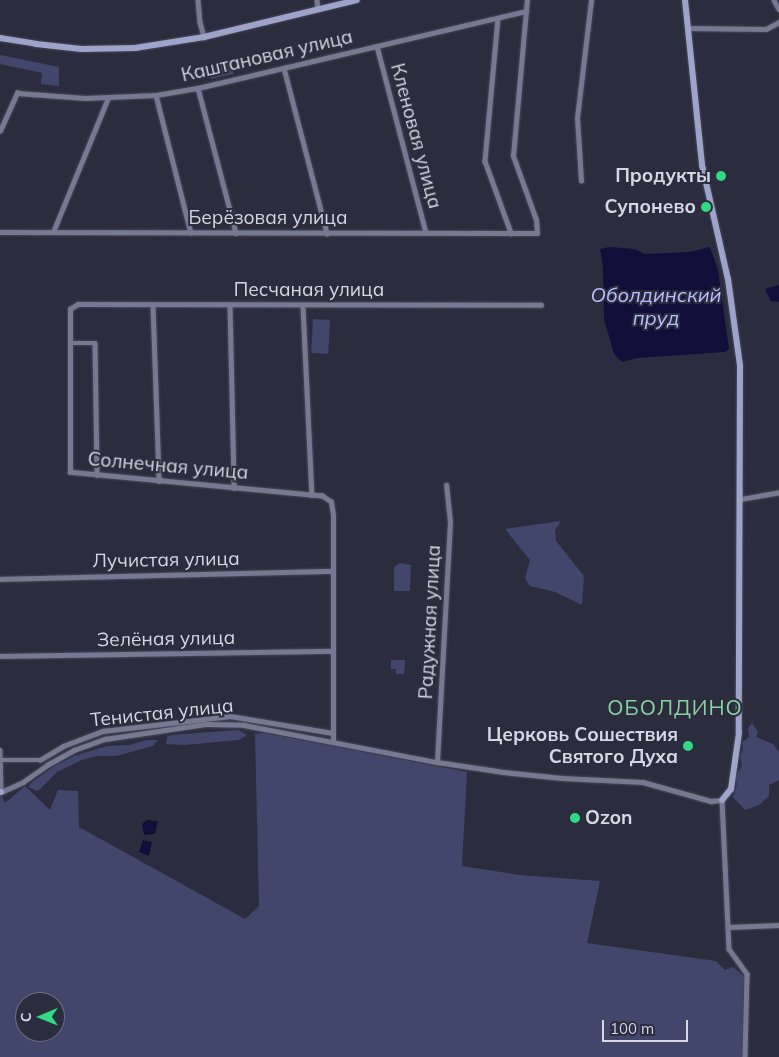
<!DOCTYPE html>
<html>
<head>
<meta charset="utf-8">
<style>
  body { margin:0 }
  #map { position:relative; width:779px; height:1057px; overflow:hidden; background:#2b2d3e; font-family:Mulish,sans-serif }
  div>[style] { position:absolute }
  .green>* { inset:0; background:#43466b; transform-origin:0 0 }
  .water>* { inset:0; background:#110e39 }
  .roads { filter:drop-shadow(0 0 1px #464858) drop-shadow(0 0 1px #464858) }
  .street>* { height:4.5px; margin:-2.25px; padding:0 2.25px; transform-origin:2.25px; border-radius:2.25px; background:#767991 }
  .secondary>* { height:6px; margin:-3px; padding:0 3px; transform-origin:3px; border-radius:3px; background:#9ea3c9 }
  .dots>* { width:14px; height:14px; translate:-50% -50%; box-sizing:border-box; border:2px solid #2b2d3e; border-radius:50% }
  span { translate:-50% -50%; white-space:nowrap; text-align:center; line-height:1.15; -webkit-text-stroke:4px #2b2d3e; paint-order:stroke }
  .street-label { font-size:19px; color:#d5d7e2 }
  .poi-label { font-size:19px; color:#d5d7e2; font-weight:700 }
  .right { translate:-100% -50%; text-align:right }
  .left { translate:0 -50%; text-align:left }
  .water-label { font-size:20px; color:#b8bffe; font-style:italic }
  .quarter-label { font-size:21px; color:#88d1a1; letter-spacing:1px }
  .north { position:absolute; left:15px; top:992px; width:50px; height:50px; box-sizing:border-box; background:#2b2d3e; border:1px solid #6f7180; border-radius:50%; rotate:269deg; font-size:14px; font-weight:700; line-height:20px; text-align:center; color:#d5d7e2 }
  .north::after { content:''; display:block; margin:auto; width:18px; height:22px; background:#33d882; clip-path:polygon(50% 0,100% 100%,50% 72%,0 100%) }
  .scale { position:absolute; left:602px; top:1020px; width:86px; height:22px; box-sizing:border-box; border:2px solid #d5d7e2; border-top:0; padding-left:6px; font-size:15px; line-height:18px; white-space:nowrap; color:#d5d7e2; -webkit-text-stroke:4px #2b2d3e; paint-order:stroke }
</style>
</head>
<body>
<div id="map">
  <div class="green">
    <i style="clip-path:polygon(0 55px,59px 67px,59px 86px,41px 84px,42px 73px,0 64px)"></i>
    <i style="left:231px;top:61px;width:13px;height:24px;rotate:77deg"></i>
    <i style="left:313px;top:319px;width:17px;height:34px;rotate:3deg"></i>
    <i style="clip-path:polygon(561px 521px,555px 530px,556px 541px,584px 576px,582px 605px,555px 592px,530px 586px,525px 578px,530px 560px,505px 529px)"></i>
    <i style="clip-path:polygon(400px 563px,411px 565px,410px 591px,394px 591px,394px 567px)"></i>
    <i style="clip-path:polygon(391px 660px,405px 660px,404px 674px,396px 674px,396px 669px,391px 669px)"></i>
    <i style="clip-path:polygon(752px 723px,758px 732px,756px 737px,773px 744px,779px 752px,779px 780px,769px 785px,769px 796px,759px 805px,745px 810px,733px 797px,737px 784px,735px 777px,742px 766px,740px 756px,743px 750px,742px 742px,749px 737px,748px 728px)"></i>
    <i style="clip-path:polygon(238px 730px,247px 735px,239px 740px,184px 745px,166px 744px,167px 737px,171px 735px)"></i>
    <i style="clip-path:polygon(evenodd,264px 733px,467px 772px,462px 866px,519px 875px,600px 881px,587px 943px,716px 961px,725px 970px,733px 967px,744px 976px,742px 1057px,0 1057px,0 792px,5px 803px,25px 786px,50px 810px,58px 790px,78px 791px,79px 827px,245px 919px,259px 906px,255px 734px,264px 733px,25px 1002px,55px 1002px,55px 1032px,25px 1032px,25px 1002px)"></i>
    <i style="clip-path:polygon(147px 740px,158px 740px,153px 746px,116px 756px,96px 756px,82px 760px,57px 772px,38px 791px,28px 787px,32px 782px,53px 767px,74px 756px,107px 746px,129px 745px)"></i>
  </div>
  <div class="water">
    <i style="clip-path:polygon(609px 247px,635px 249px,645px 254px,690px 252px,710px 247px,718px 270px,729px 349px,725px 352px,637px 358px,622px 362px,614px 354px,604px 319px,603px 267px,600px 249px)"></i>
    <i style="clip-path:polygon(779px 285px,779px 302px,771px 301px,765px 289px)"></i>
    <i style="clip-path:polygon(147px 820px,158px 821px,155px 834px,144px 835px,142px 824px)"></i>
    <i style="clip-path:polygon(143px 840px,152px 842px,149px 856px,139px 852px)"></i>
  </div>
  <div class="roads">
    <div class="street">
      <i style="left:198px;top:0;width:22px;rotate:85deg"></i>
      <i style="left:200px;top:22px;width:16px;rotate:75deg"></i>
      <i style="left:317px;top:0;width:9px;rotate:84deg"></i>
      <i style="left:774px;top:0;width:10px;rotate:61deg"></i>
      <i style="left:498px;top:18px;width:144px;rotate:95.2deg"></i>
      <i style="left:485px;top:161px;width:77px;rotate:70.1deg"></i>
      <i style="left:687px;top:28px;width:79px;rotate:0.7deg"></i>
      <i style="left:766px;top:29px;width:15px;rotate:-28deg"></i>
      <i style="left:377px;top:46px;width:193px;rotate:75.3deg"></i>
      <i style="left:284px;top:68px;width:171px;rotate:75.4deg"></i>
      <i style="left:198px;top:88px;width:150px;rotate:75.3deg"></i>
      <i style="left:156px;top:95px;width:142px;rotate:75.8deg"></i>
      <i style="left:0;top:131px;width:42px;rotate:-65.9deg"></i>
      <i style="left:17px;top:93px;width:68px;rotate:4.2deg"></i>
      <i style="left:85px;top:98px;width:71px;rotate:-2.4deg"></i>
      <i style="left:156px;top:95px;width:43px;rotate:-9.5deg"></i>
      <i style="left:198px;top:88px;width:337px;rotate:-13.2deg"></i>
      <i style="left:581px;top:181px;width:63px;rotate:-93.6deg"></i>
      <i style="left:577px;top:118px;width:119px;rotate:-83.2deg"></i>
      <i style="left:0;top:232px;width:537px;rotate:0.11deg"></i>
      <i style="left:537px;top:233px;width:13px;rotate:-94deg"></i>
      <i style="left:536px;top:220px;width:68px;rotate:-109.8deg"></i>
      <i style="left:513px;top:156px;width:157px;rotate:-84.9deg"></i>
      <i style="left:53px;top:232px;width:145px;rotate:-67.7deg"></i>
      <i style="left:153px;top:305px;width:176px;rotate:88deg"></i>
      <i style="left:230px;top:305px;width:183px;rotate:88.7deg"></i>
      <i style="left:303px;top:306px;width:189px;rotate:87.3deg"></i>
      <i style="left:70px;top:343px;width:25px"></i>
      <i style="left:95px;top:343px;width:132px;rotate:89.1deg"></i>
      <i style="left:741px;top:499px;width:39px;rotate:-10deg"></i>
      <i style="left:0;top:579px;width:333px;rotate:-1.4deg"></i>
      <i style="left:0;top:656px;width:333px;rotate:-0.9deg"></i>
      <i style="left:333px;top:742px;width:227px;rotate:-90deg"></i>
      <i style="left:333px;top:515px;width:13px;rotate:-99deg"></i>
      <i style="left:331px;top:502px;width:11px;rotate:-146deg"></i>
      <i style="left:322px;top:496px;width:253px;rotate:-174.6deg"></i>
      <i style="left:70px;top:472px;width:163px;rotate:-90deg"></i>
      <i style="left:70px;top:309px;width:9px;rotate:-32deg"></i>
      <i style="left:78px;top:304px;width:463px;rotate:0.1deg"></i>
      <i style="left:0;top:750px;width:42px;rotate:88.6deg"></i>
      <i style="left:1px;top:792px;width:24px;rotate:-24deg"></i>
      <i style="left:23px;top:782px;width:29px;rotate:-35deg"></i>
      <i style="left:47px;top:765px;width:31px;rotate:-29deg"></i>
      <i style="left:74px;top:750px;width:33px;rotate:-20deg"></i>
      <i style="left:105px;top:739px;width:101px;rotate:-8.5deg"></i>
      <i style="left:205px;top:724px;width:39px;rotate:1deg"></i>
      <i style="left:244px;top:725px;width:197px;rotate:10.9deg"></i>
      <i style="left:437px;top:762px;width:67px;rotate:8.6deg"></i>
      <i style="left:503px;top:772px;width:59px;rotate:5.8deg"></i>
      <i style="left:562px;top:778px;width:81px;rotate:2.8deg"></i>
      <i style="left:643px;top:782px;width:71px;rotate:15.6deg"></i>
      <i style="left:711px;top:801px;width:11px;rotate:-5deg"></i>
      <i style="left:722px;top:800px;width:149px;rotate:87.3deg"></i>
      <i style="left:729px;top:949px;width:31px;rotate:54deg"></i>
      <i style="left:747px;top:974px;width:83px;rotate:91.4deg"></i>
      <i style="left:0;top:760px;width:40px"></i>
      <i style="left:40px;top:760px;width:27px;rotate:-31deg"></i>
      <i style="left:63px;top:746px;width:43px;rotate:-20.6deg"></i>
      <i style="left:103px;top:731px;width:128px;rotate:-6.7deg"></i>
      <i style="left:230px;top:716px;width:104px;rotate:9.4deg"></i>
      <i style="left:437px;top:762px;width:240px;rotate:-86.9deg"></i>
      <i style="left:450px;top:522px;width:37px;rotate:-96deg"></i>
      <i style="left:728px;top:927px;width:51px;rotate:-2.2deg"></i>
    </div>
    <div class="secondary">
      <i style="left:685px;top:0;width:166px;rotate:84.1deg"></i>
      <i style="left:702px;top:165px;width:117px;rotate:77.2deg"></i>
      <i style="left:728px;top:279px;width:88px;rotate:82.1deg"></i>
      <i style="left:740px;top:366px;width:367px;rotate:90.2deg"></i>
      <i style="left:739px;top:733px;width:57px;rotate:98.1deg"></i>
      <i style="left:731px;top:789px;width:14px;rotate:129deg"></i>
      <i style="left:0;top:38px;width:36px;rotate:9deg"></i>
      <i style="left:36px;top:44px;width:46px;rotate:6.2deg"></i>
      <i style="left:82px;top:49px;width:53px;rotate:-1.1deg"></i>
      <i style="left:135px;top:48px;width:70px;rotate:-9.1deg"></i>
      <i style="left:204px;top:37px;width:157px;rotate:-13.6deg"></i>
      <i style="left:0;top:792px;width:1px"></i>
    </div>
  </div>
  <div class="dots">
    <i style="left:721px;top:176px;background:#33d882"></i>
    <i style="left:706px;top:207px;background:#33d882"></i>
    <i style="left:688px;top:746px;background:#33d882"></i>
    <i style="left:575px;top:818px;background:#33d882"></i>
  </div>
  <div class="street-label">
    <span style="left:267px;top:56px;rotate:-13deg">Каштановая улица</span>
    <span style="left:416px;top:136px;rotate:75deg">Кленовая улица</span>
    <span style="left:268px;top:218px">Берёзовая улица</span>
    <span style="left:309px;top:290px">Песчаная улица</span>
    <span style="left:168px;top:466px;rotate:5deg">Солнечная улица</span>
    <span style="left:166px;top:560px;rotate:-1deg">Лучистая улица</span>
    <span style="left:430px;top:622px;rotate:-87deg">Радужная улица</span>
    <span style="left:166px;top:639px;rotate:-1deg">Зелёная улица</span>
    <span style="left:162px;top:713px;rotate:-6deg">Тенистая улица</span>
  </div>
  <div class="poi-label">
    <span class="right" style="left:711px;top:176px">Продукты</span>
    <span class="right" style="left:696px;top:207px">Супонево</span>
    <span class="right" style="left:678px;top:746px">Церковь Сошествия<br>Святого Духа</span>
    <span class="left" style="left:585px;top:818px">Ozon</span>
  </div>
  <div class="water-label">
    <span style="left:656px;top:306px">Оболдинский<br>пруд</span>
  </div>
  <div class="quarter-label">
    <span style="left:675px;top:707px">ОБОЛДИНО</span>
  </div>
  <div class="north">С</div>
  <div class="scale">100 m</div>
</div>
</body>
</html>
